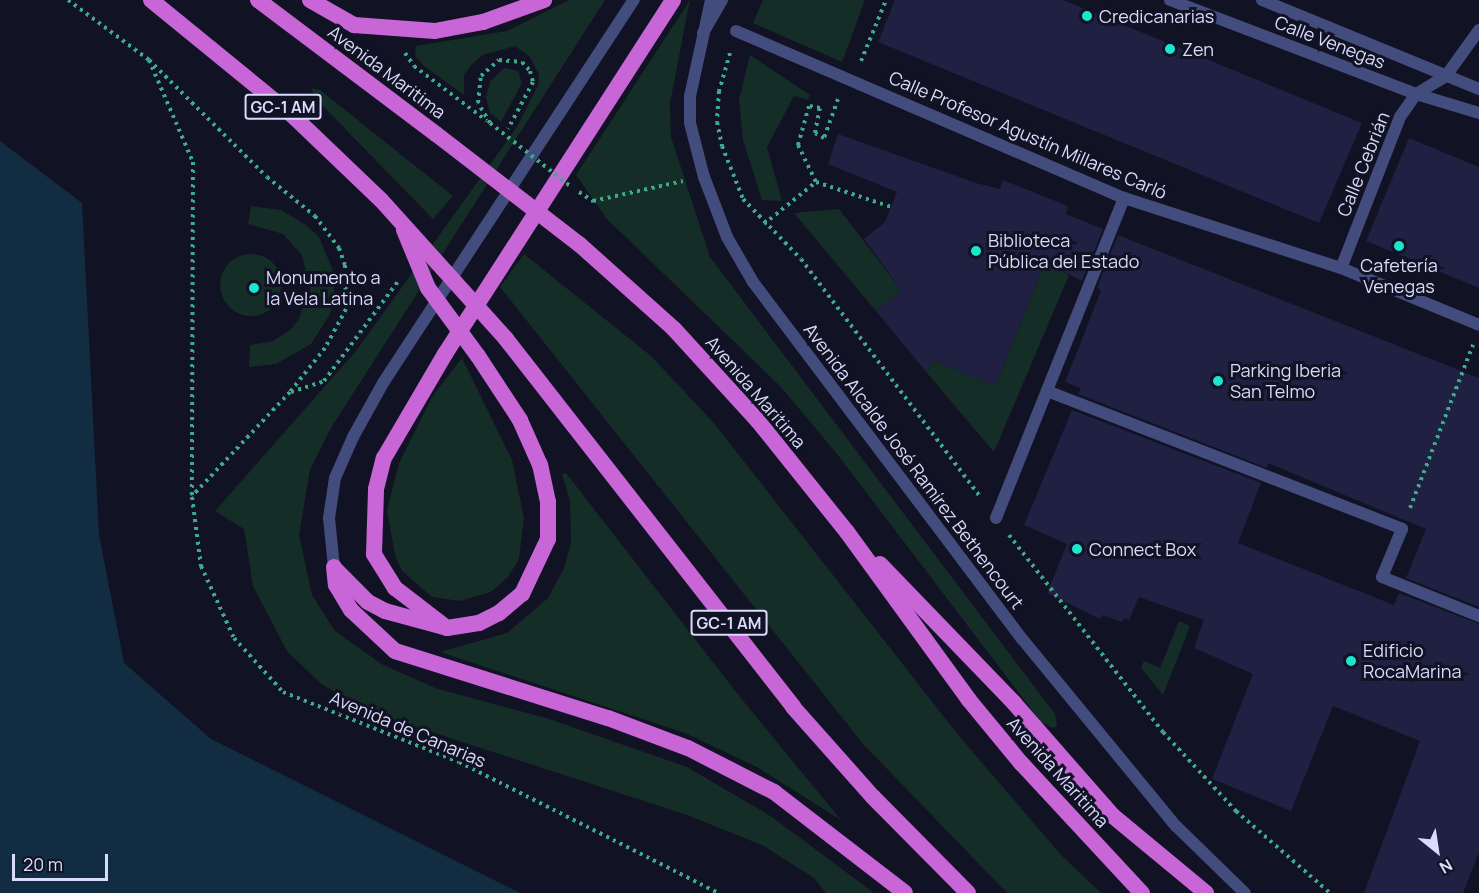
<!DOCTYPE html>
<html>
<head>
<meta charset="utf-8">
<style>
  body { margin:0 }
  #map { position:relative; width:1479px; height:893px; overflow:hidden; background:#111223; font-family:Manrope,sans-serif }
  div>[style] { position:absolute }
  .green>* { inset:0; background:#152d27 }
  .round { border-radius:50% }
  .water>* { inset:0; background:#122d42 }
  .building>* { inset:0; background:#1f2042 }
  .path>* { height:4px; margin-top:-2px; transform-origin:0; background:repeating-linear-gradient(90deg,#3daa8c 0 3px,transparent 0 7.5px) }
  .pedestrian>* { height:12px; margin:-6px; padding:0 6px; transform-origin:6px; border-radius:6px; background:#424c7d }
  .minor>* { height:12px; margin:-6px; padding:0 6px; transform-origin:6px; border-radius:6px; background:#424c7d }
  .tertiary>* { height:12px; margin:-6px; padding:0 6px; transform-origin:6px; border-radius:6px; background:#424c7d }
  .trunk>* { height:16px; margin:-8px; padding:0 8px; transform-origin:8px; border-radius:8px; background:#c866d8 }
  .path-bridge>* { height:4px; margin-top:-2px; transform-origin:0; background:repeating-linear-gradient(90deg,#3daa8c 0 3px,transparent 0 7.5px) }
  .trunk-bridge>* { height:16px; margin:-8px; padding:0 8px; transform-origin:8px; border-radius:8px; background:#c866d8 }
  .dots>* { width:16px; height:16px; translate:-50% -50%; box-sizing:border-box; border:3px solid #111223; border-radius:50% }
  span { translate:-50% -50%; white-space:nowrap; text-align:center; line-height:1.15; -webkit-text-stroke:6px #111223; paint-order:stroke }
  .shield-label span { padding:2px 4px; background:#111223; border:2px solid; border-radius:4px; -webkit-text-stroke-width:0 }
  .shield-label { font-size:16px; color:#d8dbfb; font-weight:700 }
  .poi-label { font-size:18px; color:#d8dbfb }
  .left { translate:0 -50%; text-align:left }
  .street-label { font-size:18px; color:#d8dbfb }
  .north { position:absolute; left:1407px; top:821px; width:60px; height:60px; -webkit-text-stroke:4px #111223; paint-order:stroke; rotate:150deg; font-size:16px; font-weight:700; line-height:24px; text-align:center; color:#d8dbfb }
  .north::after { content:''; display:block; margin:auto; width:21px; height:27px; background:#d8dbfb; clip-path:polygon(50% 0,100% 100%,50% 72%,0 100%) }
  .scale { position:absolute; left:12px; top:854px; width:96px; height:27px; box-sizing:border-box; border:3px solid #d8dbfb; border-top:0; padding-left:8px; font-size:18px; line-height:21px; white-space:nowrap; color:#d8dbfb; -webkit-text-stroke:4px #111223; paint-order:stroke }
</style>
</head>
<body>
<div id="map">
  <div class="green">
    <i style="clip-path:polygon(569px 0,605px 0,331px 428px,310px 470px,299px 535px,312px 595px,335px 631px,383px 665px,438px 689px,546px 718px,687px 767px,772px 817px,874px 893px,826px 893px,814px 878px,764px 846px,687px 815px,398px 721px,350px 701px,320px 683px,287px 651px,253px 586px,244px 529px,215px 511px,356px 351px,517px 127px,538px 85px,539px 75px,530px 57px,515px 46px,483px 55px,472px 64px,464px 75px,464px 95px,424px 66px,415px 56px,416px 46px,507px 31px)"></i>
    <i style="clip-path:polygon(690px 0,670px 103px,671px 137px,710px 257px,1055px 714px,1057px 726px,1053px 728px,1041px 722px,837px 454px,781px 387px,607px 219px,576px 175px)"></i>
    <i style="clip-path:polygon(763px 0,865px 0,842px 62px,753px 23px)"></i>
    <i style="clip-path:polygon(750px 55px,810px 95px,808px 100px,794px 96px,767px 147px,782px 201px,762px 200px,743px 140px,739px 100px)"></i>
    <i style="clip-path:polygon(504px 68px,518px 71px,522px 83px,501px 122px,490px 113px,486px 97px,490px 82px)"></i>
    <i style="clip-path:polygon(311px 88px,320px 90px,453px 196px,433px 219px,315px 98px)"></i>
    <i style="clip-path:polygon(251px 206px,281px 210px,306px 225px,319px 237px,334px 273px,334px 294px,330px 314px,311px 344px,276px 364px,249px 367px,250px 345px,273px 341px,290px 330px,299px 319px,310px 289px,302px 255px,283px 234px,248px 224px)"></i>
    <i style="clip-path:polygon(839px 209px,902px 291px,876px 311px,794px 213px)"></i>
    <i class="round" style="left:220px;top:254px;width:62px;height:62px"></i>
    <i style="clip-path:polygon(524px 254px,651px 356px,713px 422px,959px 736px,1062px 856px,1101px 893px,1007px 893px,864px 745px,500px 287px)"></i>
    <i style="clip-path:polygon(1045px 263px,1069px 275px,994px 452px,927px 373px,933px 360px,995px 386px)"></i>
    <i style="clip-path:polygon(462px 358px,512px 460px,524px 518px,519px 559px,508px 577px,491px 592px,460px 601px,432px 597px,402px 571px,395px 555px,387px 510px,399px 463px,432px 397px)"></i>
    <i style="clip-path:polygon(566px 473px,740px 697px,841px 820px,757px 767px,685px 733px,440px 652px,507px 633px,548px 598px,564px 568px,571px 543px,570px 501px,562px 474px)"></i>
    <i style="clip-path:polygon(1179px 621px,1190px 626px,1163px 695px,1141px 668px,1144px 661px,1160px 668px)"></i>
  </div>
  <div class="water">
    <i style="clip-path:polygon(0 141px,82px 203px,99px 535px,124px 663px,211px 739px,520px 893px,0 893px)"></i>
  </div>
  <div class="building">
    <i style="clip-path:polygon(895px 0,1063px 0,1362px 123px,1319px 223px,878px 42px)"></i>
    <i style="clip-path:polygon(838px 134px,976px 183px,1000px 189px,1003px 180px,1068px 206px,1066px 214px,1103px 229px,1082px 281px,1045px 263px,995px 386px,933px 360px,927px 373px,876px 311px,902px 291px,864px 239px,885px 222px,897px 192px,828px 164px)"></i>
    <i style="clip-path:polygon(1409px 138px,1479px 167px,1479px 288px,1366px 241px)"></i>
    <i style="clip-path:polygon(1118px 235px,1479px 378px,1479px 607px,1406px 578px,1426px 529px,1268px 463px,1267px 468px,1078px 394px,1081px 388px,1065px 382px,1101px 291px,1097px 288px)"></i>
    <i style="clip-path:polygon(1072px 410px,1261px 483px,1238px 543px,1394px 605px,1399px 593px,1479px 624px,1479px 852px,1463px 893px,1364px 893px,1420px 741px,1333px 706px,1291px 811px,1212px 779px,1253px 674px,1194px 648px,1204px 620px,1139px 597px,1129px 620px,1124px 618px,1122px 622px,1103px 615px,1100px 619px,1047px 593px,1067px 544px,1024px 525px)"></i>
  </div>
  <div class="path">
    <i style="left:68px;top:0;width:101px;rotate:36.5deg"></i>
    <i style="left:149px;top:60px;width:166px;rotate:44.8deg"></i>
    <i style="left:267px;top:177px;width:62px;rotate:39.1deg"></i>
    <i style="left:315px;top:216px;width:40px;rotate:53deg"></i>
    <i style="left:339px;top:248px;width:18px;rotate:71deg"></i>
    <i style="left:345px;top:265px;width:44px;rotate:88.7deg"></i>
    <i style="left:346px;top:309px;width:44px;rotate:118.3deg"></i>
    <i style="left:325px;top:348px;width:56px;rotate:128.5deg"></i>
    <i style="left:290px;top:392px;width:143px;rotate:133.3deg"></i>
    <i style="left:405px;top:53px;width:16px;rotate:55deg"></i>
    <i style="left:414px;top:66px;width:91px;rotate:37deg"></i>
    <i style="left:730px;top:53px;width:40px;rotate:106deg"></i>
    <i style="left:719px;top:91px;width:31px;rotate:94deg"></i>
    <i style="left:717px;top:122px;width:25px;rotate:78deg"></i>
    <i style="left:722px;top:146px;width:57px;rotate:68.4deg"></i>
    <i style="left:743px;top:199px;width:83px;rotate:46deg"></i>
    <i style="left:801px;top:259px;width:299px;rotate:53deg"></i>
    <i style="left:149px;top:60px;width:111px;rotate:66.7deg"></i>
    <i style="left:193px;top:162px;width:335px;rotate:90.2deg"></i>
    <i style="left:192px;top:497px;width:70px;rotate:82.6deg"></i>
    <i style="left:201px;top:566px;width:79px;rotate:65.4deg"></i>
    <i style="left:234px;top:638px;width:73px;rotate:47.8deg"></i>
    <i style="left:283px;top:692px;width:189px;rotate:21.7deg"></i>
    <i style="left:459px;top:762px;width:290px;rotate:26.8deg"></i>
    <i style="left:861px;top:61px;width:66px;rotate:-67.7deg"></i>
    <i style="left:838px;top:99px;width:41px;rotate:109.7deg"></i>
    <i style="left:824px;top:138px;width:10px;rotate:-151deg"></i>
    <i style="left:815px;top:133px;width:25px;rotate:-79deg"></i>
    <i style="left:820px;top:108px;width:11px;rotate:-170deg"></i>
    <i style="left:809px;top:106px;width:41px;rotate:105.8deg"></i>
    <i style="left:798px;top:145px;width:41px;rotate:64.1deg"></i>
    <i style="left:816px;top:182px;width:79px;rotate:18.4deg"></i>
    <i style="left:490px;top:123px;width:23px;rotate:-121deg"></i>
    <i style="left:478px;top:103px;width:27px;rotate:-84deg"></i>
    <i style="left:481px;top:76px;width:24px;rotate:-42deg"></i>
    <i style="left:499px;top:60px;width:23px;rotate:5deg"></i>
    <i style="left:522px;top:62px;width:12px;rotate:48deg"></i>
    <i style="left:530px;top:71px;width:11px;rotate:75deg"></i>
    <i style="left:533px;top:82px;width:53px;rotate:118deg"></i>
    <i style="left:579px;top:192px;width:17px;rotate:33deg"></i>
    <i style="left:593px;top:201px;width:92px;rotate:-12.5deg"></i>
    <i style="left:764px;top:224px;width:67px;rotate:-38.9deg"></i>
    <i style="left:291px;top:392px;width:35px;rotate:-18deg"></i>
    <i style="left:324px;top:381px;width:126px;rotate:-53.4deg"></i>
    <i style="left:1410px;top:508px;width:175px;rotate:-68.9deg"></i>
    <i style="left:1009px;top:535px;width:250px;rotate:52deg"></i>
    <i style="left:1163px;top:732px;width:108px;rotate:47.3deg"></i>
    <i style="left:1236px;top:811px;width:125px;rotate:41.1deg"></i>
  </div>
  <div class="pedestrian">
    <i style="left:736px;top:31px;width:422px;rotate:23.3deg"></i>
    <i style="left:1124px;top:198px;width:228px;rotate:17.9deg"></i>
    <i style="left:1047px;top:391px;width:381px;rotate:21.2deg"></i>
    <i style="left:1402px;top:529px;width:52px;rotate:112.6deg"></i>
    <i style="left:1382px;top:577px;width:105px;rotate:21.9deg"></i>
    <i style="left:996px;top:518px;width:345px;rotate:-68.2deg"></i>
  </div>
  <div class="minor">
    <i style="left:711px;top:0;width:98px;rotate:102.3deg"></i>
    <i style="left:690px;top:96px;width:27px;rotate:90deg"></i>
    <i style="left:690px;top:123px;width:56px;rotate:75.5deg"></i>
    <i style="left:704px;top:177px;width:64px;rotate:69deg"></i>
    <i style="left:727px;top:237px;width:52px;rotate:60deg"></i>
    <i style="left:753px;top:282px;width:448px;rotate:53deg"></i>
    <i style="left:1023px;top:640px;width:241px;rotate:50.6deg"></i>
    <i style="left:1176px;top:826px;width:96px;rotate:44.2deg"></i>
    <i style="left:1170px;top:0;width:263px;rotate:20.9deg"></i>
    <i style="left:1416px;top:94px;width:66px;rotate:16.8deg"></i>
    <i style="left:1479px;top:30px;width:57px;rotate:125.7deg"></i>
    <i style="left:1446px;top:76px;width:35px;rotate:149deg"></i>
    <i style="left:1416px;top:94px;width:28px;rotate:125deg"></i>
    <i style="left:1400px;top:117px;width:162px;rotate:111.3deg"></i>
    <i style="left:1341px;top:268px;width:149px;rotate:22.4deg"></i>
  </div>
  <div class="tertiary">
    <i style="left:1262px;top:0;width:235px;rotate:22.3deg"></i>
    <i style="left:703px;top:33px;width:38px;rotate:-60deg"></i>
    <i style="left:334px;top:567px;width:49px;rotate:-95.8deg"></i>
    <i style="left:329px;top:518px;width:40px;rotate:-81.5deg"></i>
    <i style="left:335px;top:478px;width:45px;rotate:-66.3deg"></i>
    <i style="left:353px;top:437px;width:62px;rotate:-60.9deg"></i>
    <i style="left:383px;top:383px;width:458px;rotate:-56.8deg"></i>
  </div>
  <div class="trunk">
    <i style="left:151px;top:0;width:181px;rotate:39.2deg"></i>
    <i style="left:291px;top:114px;width:124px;rotate:43.7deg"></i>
    <i style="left:258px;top:0;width:223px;rotate:37deg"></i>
    <i style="left:310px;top:0;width:51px;rotate:29.6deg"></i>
    <i style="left:354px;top:25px;width:81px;rotate:4.2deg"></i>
    <i style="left:435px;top:31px;width:49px;rotate:-10.6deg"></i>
    <i style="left:483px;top:22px;width:65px;rotate:-19.8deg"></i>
    <i style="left:579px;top:244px;width:127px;rotate:41.8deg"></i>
    <i style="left:674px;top:329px;width:125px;rotate:47.6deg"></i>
    <i style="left:758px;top:421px;width:142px;rotate:51.3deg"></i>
    <i style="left:847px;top:532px;width:208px;rotate:54deg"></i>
    <i style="left:969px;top:700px;width:82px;rotate:50.5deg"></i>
    <i style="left:1021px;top:763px;width:178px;rotate:47.1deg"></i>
    <i style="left:506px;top:339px;width:467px;rotate:52deg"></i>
    <i style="left:793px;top:707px;width:120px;rotate:48.4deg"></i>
    <i style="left:873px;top:797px;width:135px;rotate:45.3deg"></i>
    <i style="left:880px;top:564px;width:193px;rotate:46deg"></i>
    <i style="left:1014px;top:703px;width:150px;rotate:48.8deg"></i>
    <i style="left:1113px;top:816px;width:121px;rotate:39.6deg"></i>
    <i style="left:334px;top:567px;width:18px;rotate:84deg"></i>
    <i style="left:336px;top:585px;width:29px;rotate:59deg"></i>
    <i style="left:351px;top:610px;width:60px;rotate:43deg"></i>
    <i style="left:395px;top:651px;width:223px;rotate:17.5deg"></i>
    <i style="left:608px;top:718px;width:85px;rotate:20.6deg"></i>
    <i style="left:688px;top:748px;width:97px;rotate:27.1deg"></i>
    <i style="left:774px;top:792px;width:165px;rotate:37.6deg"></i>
    <i style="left:336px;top:570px;width:45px;rotate:45deg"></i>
    <i style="left:368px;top:602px;width:19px;rotate:28deg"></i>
    <i style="left:385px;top:611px;width:64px;rotate:15.3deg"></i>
    <i style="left:447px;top:628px;width:32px;rotate:-9deg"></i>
    <i style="left:479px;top:623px;width:22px;rotate:-27deg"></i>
    <i style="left:499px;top:613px;width:30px;rotate:-40deg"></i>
    <i style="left:522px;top:594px;width:61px;rotate:-64.7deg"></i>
    <i style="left:548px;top:539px;width:37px;rotate:-90deg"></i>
    <i style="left:548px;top:502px;width:38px;rotate:-102deg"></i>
    <i style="left:540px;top:465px;width:49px;rotate:-114deg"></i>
    <i style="left:520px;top:420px;width:77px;rotate:-123.3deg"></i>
    <i style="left:447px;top:628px;width:66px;rotate:-142.4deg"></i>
    <i style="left:395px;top:588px;width:40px;rotate:-122deg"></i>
    <i style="left:374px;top:554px;width:65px;rotate:-88.2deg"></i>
    <i style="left:376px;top:489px;width:32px;rotate:-76deg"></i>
    <i style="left:384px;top:458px;width:121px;rotate:-59.6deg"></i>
    <i style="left:445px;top:354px;width:421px;rotate:-57.2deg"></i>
  </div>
  <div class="path-bridge">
    <i style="left:490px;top:123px;width:102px;rotate:38.2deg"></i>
  </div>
  <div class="trunk-bridge">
    <i style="left:436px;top:134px;width:180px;rotate:37.6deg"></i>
    <i style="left:381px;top:200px;width:187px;rotate:48deg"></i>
    <i style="left:404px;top:230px;width:63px;rotate:67.5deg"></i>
    <i style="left:428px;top:288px;width:84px;rotate:53.7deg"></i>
  </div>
  <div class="dots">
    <i style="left:1087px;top:16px;background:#1ae5ce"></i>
    <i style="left:1170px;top:49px;background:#1ae5ce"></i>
    <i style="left:1399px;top:246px;background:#1ae5ce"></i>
    <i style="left:976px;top:251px;background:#1ae5ce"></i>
    <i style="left:254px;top:288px;background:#1ae5ce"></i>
    <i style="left:1218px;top:381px;background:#1ae5ce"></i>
    <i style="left:1077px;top:549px;background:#1ae5ce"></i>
    <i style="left:1351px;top:661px;background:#1ae5ce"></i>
  </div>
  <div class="shield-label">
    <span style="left:283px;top:107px">GC-1 AM</span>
    <span style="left:729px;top:623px">GC-1 AM</span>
  </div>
  <div class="poi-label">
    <span class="left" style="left:1099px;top:16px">Credicanarias</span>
    <span class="left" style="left:1182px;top:49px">Zen</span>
    <span class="left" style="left:988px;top:251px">Biblioteca<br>Pública del Estado</span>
    <span style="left:1399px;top:276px">Cafetería<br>Venegas</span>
    <span class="left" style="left:266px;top:288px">Monumento a<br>la Vela Latina</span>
    <span class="left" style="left:1230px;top:381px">Parking Iberia<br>San Telmo</span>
    <span class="left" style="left:1089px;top:549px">Connect Box</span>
    <span class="left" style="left:1363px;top:661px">Edificio<br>RocaMarina</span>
  </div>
  <div class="street-label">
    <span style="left:1330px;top:42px;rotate:21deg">Calle Venegas</span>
    <span style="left:387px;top:72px;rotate:37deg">Avenida Maritima</span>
    <span style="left:1028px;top:135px;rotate:23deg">Calle Profesor Agustín Millares Carló</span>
    <span style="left:1363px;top:164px;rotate:-68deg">Calle Cebrián</span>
    <span style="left:756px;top:392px;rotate:49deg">Avenida Maritima</span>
    <span style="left:914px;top:466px;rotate:53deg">Avenida Alcalde José Ramírez Bethencourt</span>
    <span style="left:408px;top:729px;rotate:23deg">Avenida de Canarias</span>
    <span style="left:1058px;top:772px;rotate:48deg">Avenida Maritima</span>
  </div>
  <div class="north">N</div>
  <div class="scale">20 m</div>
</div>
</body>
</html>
